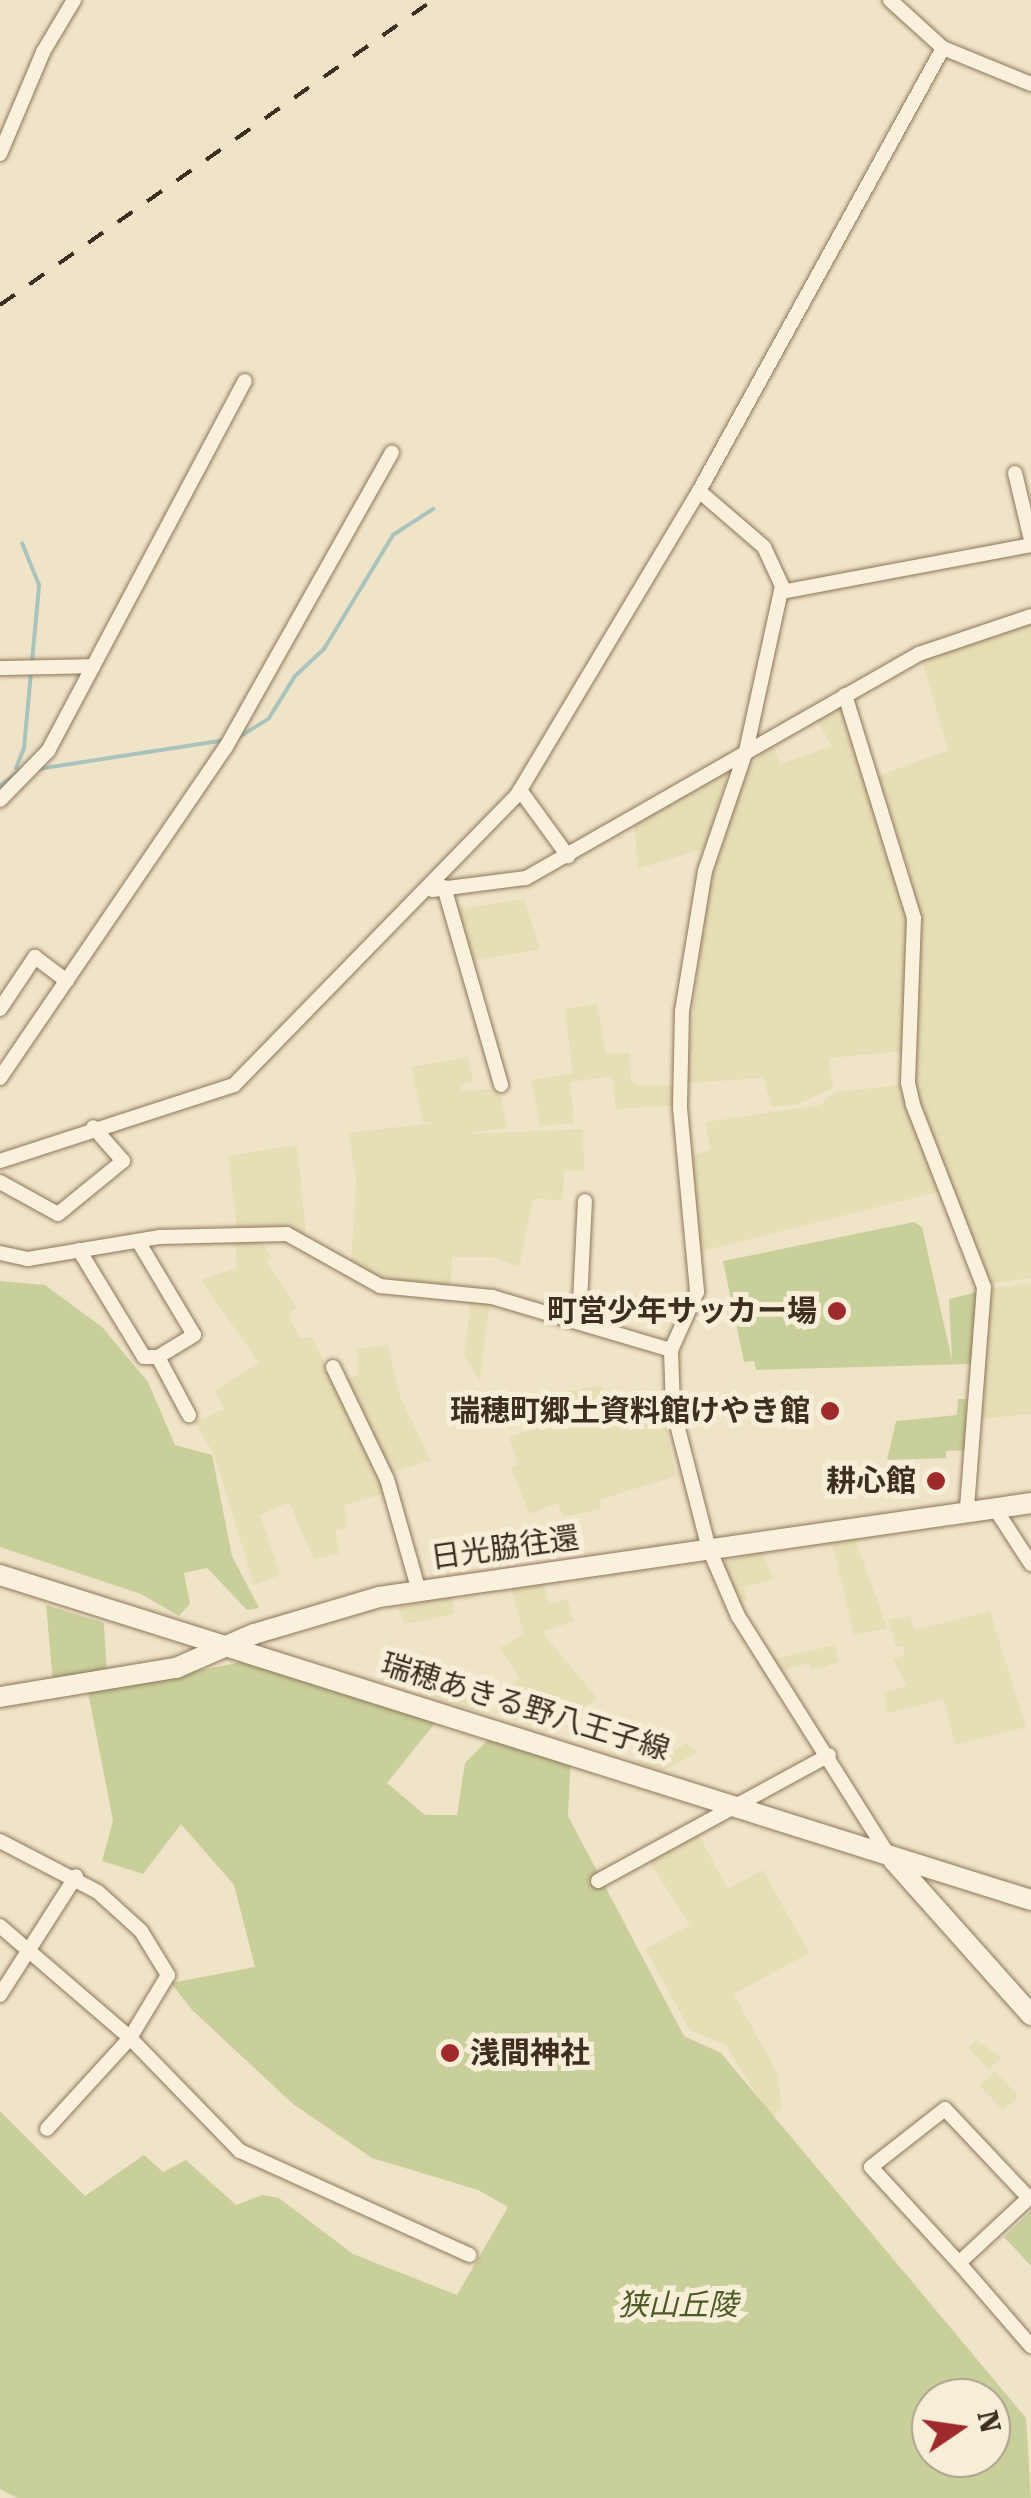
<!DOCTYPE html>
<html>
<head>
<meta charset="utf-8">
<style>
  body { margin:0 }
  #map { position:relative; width:1031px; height:2498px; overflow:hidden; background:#f0e4c8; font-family:"Roboto Serif","Noto Sans JP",serif }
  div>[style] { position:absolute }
  .farmland>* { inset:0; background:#e6deb5; transform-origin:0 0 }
  .green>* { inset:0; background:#c9cf9b }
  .stream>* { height:4px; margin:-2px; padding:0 2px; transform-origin:2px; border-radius:2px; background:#a9c4bc }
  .roads { filter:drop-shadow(0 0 2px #8d765c) drop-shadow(0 0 2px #8d765c) }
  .street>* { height:14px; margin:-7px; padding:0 7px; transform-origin:7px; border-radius:7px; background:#faf1dc }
  .secondary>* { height:20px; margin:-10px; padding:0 10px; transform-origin:10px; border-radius:10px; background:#faf1dc }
  .rail>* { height:4px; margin-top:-2px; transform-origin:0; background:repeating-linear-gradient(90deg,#3d2e20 0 18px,transparent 0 36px) }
  .dots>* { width:28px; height:28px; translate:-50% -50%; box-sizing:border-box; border:5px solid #f7eed8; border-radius:50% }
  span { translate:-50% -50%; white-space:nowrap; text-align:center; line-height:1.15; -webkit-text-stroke:10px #f7eed8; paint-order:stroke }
  .poi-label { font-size:30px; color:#3d2e20; font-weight:700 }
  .right { translate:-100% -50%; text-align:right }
  .left { translate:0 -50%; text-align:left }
  .street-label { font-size:30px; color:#3d2e20 }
  .park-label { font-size:30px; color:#4d5a26; font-style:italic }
  .north { position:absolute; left:911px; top:2378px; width:100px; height:100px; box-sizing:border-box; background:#f7eed8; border:2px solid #ada18e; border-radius:50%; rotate:77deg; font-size:28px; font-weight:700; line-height:40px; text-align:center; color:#3d2e20 }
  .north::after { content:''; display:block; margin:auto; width:35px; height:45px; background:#9e2a2b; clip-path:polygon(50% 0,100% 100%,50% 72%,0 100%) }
</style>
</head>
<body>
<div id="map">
  <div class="farmland">
    <i style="clip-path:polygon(1031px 623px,1031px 1278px,988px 1284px,913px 1083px,920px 933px,910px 873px,878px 776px,948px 750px,922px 660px)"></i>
    <i style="clip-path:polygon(840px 706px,909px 919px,904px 1051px,829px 1058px,833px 1088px,798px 1104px,772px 1107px,763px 1078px,686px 1083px,704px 901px,746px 771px,773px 742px,780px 764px,832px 746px,817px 720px)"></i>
    <i style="clip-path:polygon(729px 768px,705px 848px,638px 869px,634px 825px)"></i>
    <i style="clip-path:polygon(524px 899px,540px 949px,473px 961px,457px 909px)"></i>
    <i style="clip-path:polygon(597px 1004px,606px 1054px,630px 1053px,631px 1081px,640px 1086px,673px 1085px,673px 1105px,616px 1109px,612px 1076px,570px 1082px,574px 1123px,540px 1126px,531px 1080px,573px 1073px,565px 1009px)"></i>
    <i style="clip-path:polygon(468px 1057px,473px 1081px,460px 1084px,462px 1091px,500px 1088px,507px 1128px,466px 1134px,583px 1129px,584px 1171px,564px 1171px,563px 1200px,533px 1199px,519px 1267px,492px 1257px,452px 1257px,451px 1287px,386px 1283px,351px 1264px,356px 1181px,349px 1133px,433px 1123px,423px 1122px,411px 1067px)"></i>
    <i style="clip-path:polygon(902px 1085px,941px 1191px,699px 1252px,691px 1156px,710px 1150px,706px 1122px,820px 1105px,835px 1092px)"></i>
    <i style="clip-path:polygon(297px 1145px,306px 1235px,237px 1230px,228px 1156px)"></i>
    <i style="clip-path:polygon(235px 1242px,262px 1242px,273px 1258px,266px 1261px,297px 1308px,288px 1314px,300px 1339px,312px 1337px,389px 1492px,344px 1505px,348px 1527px,335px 1530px,340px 1553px,314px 1560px,289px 1502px,260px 1515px,280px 1575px,254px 1585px,214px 1454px,194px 1422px,224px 1409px,215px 1391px,259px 1363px,201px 1280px,237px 1268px)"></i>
    <i style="clip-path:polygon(1031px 1283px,1031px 1414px,979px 1419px,988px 1289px)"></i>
    <i style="clip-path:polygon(471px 1301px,490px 1304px,480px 1381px,464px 1356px)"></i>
    <i style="clip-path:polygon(388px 1345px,400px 1397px,431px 1460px,390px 1473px,345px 1381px,359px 1374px,356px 1349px)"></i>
    <i style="clip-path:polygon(602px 1385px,605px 1426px,665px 1422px,676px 1476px,599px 1500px,601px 1509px,563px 1517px,558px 1503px,529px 1514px,511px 1468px,518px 1465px,509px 1437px,546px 1425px,538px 1397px)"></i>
    <i style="clip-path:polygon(854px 1535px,887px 1628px,854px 1635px,831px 1540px)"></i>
    <i style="clip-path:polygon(762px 1551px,774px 1579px,744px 1587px,747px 1601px,740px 1603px,723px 1562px)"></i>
    <i style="clip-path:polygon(542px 1580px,549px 1604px,567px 1599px,574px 1621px,542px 1632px,598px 1699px,542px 1731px,494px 1712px,518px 1696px,511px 1685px,520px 1678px,500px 1648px,524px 1634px,510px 1585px)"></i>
    <i style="clip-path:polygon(451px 1594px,454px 1614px,405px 1624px,398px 1608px)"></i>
    <i style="clip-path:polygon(990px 1611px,1026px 1727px,955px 1745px,944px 1699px,888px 1713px,883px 1693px,907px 1686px,893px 1659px,905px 1655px,903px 1646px,896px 1647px,888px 1620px,910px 1616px,915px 1630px)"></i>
    <i style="clip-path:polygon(835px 1645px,839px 1662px,812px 1670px,809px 1663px,778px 1672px,771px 1660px)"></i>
    <i style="clip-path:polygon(422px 1655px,485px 1714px,381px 1680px)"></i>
    <i style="clip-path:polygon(686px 1743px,698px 1752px,663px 1771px,635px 1762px,657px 1747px,671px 1752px)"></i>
    <i style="clip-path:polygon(698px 1834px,728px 1889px,763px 1870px,809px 1953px,734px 1994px,778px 2075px,782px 2109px,771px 2117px,726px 2045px,690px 2030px,645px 1949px,690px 1925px,649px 1861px)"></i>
    <i style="clip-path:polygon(976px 2040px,1001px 2057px,989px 2070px,968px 2048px)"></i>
    <i style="left:995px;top:2071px;width:34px;height:21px;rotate:47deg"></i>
  </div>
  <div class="green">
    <i style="clip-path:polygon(914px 1222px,922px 1227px,952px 1360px,949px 1299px,977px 1292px,971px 1364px,756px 1370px,754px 1361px,744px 1362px,723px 1261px)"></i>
    <i style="clip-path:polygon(0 1281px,45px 1285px,102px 1327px,148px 1382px,175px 1445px,212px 1455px,232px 1556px,259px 1608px,247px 1610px,207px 1568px,184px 1573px,190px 1604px,179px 1616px,141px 1594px,0 1547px)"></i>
    <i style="clip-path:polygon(958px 1399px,966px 1399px,965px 1450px,946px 1451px,946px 1458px,887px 1460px,896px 1421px,957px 1415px)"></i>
    <i style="clip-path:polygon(46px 1605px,104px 1623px,107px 1677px,53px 1683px)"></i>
    <i style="clip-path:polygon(evenodd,242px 1662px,440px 1717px,387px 1783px,425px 1815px,457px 1815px,465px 1763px,496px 1732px,571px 1756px,568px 1816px,684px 2036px,721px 2053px,1026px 2418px,1031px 2498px,17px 2498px,0 2489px,0 2111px,85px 2196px,144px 2155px,163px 2172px,186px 2160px,236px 2205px,262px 2195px,279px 2198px,353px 2254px,457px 2295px,508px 2207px,478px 2190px,372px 2158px,293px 2104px,192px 2010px,171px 1983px,255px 1967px,234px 1885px,181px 1824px,143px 1874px,102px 1861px,113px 1821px,88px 1692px,242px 1662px,931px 2398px,991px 2398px,991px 2458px,931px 2458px,931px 2398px)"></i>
    <i style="clip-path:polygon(1031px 2211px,1031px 2266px,1004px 2237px)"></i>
  </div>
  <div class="stream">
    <i style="left:236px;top:739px;width:39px;rotate:-32deg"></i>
    <i style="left:269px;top:718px;width:49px;rotate:-58.2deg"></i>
    <i style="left:295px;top:676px;width:40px;rotate:-43deg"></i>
    <i style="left:324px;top:649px;width:133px;rotate:-58.8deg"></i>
    <i style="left:393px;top:535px;width:48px;rotate:-33deg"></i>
    <i style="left:16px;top:768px;width:22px;rotate:-68deg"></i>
    <i style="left:24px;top:748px;width:164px;rotate:-84.7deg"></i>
    <i style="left:39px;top:585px;width:45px;rotate:-112deg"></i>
    <i style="left:38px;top:769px;width:190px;rotate:-8.8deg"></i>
    <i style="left:0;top:786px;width:31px;rotate:-38deg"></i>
  </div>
  <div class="roads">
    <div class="street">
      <i style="left:890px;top:0;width:72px;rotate:42.2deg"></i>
      <i style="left:943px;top:48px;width:95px;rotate:22.2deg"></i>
      <i style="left:0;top:154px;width:111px;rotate:-67.1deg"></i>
      <i style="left:43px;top:52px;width:61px;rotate:-59.2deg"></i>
      <i style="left:1015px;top:473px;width:69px;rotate:76.6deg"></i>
      <i style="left:699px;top:491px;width:86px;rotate:40.7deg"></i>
      <i style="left:764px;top:547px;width:43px;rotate:65.2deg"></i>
      <i style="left:782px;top:586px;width:169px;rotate:102.3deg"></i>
      <i style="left:746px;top:751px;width:127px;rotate:108.9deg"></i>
      <i style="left:705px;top:871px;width:142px;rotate:99.3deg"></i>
      <i style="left:682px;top:1011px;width:97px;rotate:91.2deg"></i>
      <i style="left:680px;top:1108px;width:185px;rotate:84.7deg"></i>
      <i style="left:697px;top:1292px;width:64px;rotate:114.1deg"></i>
      <i style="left:671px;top:1350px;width:59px;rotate:88.1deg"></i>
      <i style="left:673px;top:1409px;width:145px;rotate:75.6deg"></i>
      <i style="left:709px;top:1549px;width:73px;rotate:66.6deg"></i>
      <i style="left:738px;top:1616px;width:287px;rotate:57.8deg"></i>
      <i style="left:781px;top:592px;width:254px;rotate:-10.6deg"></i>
      <i style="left:0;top:668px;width:93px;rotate:-1.2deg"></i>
      <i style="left:845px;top:695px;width:233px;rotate:72.8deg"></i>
      <i style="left:914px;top:918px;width:165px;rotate:92.1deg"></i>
      <i style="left:908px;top:1083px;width:23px;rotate:77deg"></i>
      <i style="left:913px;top:1105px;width:195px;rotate:68.7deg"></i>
      <i style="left:984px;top:1287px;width:224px;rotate:94.4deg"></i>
      <i style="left:520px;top:790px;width:82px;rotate:54deg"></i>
      <i style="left:0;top:800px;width:69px;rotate:-45.6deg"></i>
      <i style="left:48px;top:751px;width:419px;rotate:-62deg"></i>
      <i style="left:444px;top:887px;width:206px;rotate:73.9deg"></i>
      <i style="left:432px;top:890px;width:95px;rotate:-7.3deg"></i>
      <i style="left:526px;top:878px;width:452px;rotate:-29.7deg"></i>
      <i style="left:919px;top:654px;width:118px;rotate:-18.7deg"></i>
      <i style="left:0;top:1009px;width:63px;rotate:-56.1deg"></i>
      <i style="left:35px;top:957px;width:40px;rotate:37deg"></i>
      <i style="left:0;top:1078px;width:401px;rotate:-55.7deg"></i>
      <i style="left:226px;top:747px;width:338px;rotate:-60.6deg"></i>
      <i style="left:0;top:1161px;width:246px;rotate:-18deg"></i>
      <i style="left:234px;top:1085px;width:405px;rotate:-45.7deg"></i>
      <i style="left:517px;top:795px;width:354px;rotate:-59.1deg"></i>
      <i style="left:699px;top:491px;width:506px;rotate:-61.15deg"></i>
      <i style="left:0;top:1182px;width:66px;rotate:28.9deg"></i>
      <i style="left:58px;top:1214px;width:84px;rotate:-39.2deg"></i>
      <i style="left:123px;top:1161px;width:45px;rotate:-131.4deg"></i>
      <i style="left:138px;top:1241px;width:109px;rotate:59.2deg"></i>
      <i style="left:194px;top:1335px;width:42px;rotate:148.6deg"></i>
      <i style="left:79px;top:1250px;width:125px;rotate:58.7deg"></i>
      <i style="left:144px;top:1357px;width:14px"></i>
      <i style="left:158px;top:1357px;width:66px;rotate:61.9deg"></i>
      <i style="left:0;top:1253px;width:29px;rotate:12deg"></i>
      <i style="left:28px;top:1259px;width:134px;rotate:-9.5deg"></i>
      <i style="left:160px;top:1237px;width:127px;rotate:-1.4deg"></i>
      <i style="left:287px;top:1234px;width:107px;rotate:29.2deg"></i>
      <i style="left:380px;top:1286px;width:113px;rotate:5.6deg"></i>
      <i style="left:492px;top:1297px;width:187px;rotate:16.5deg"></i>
      <i style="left:579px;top:1322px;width:121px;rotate:-87.2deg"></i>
      <i style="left:333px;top:1367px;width:124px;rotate:64.3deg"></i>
      <i style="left:387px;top:1479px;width:116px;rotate:74.1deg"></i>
      <i style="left:994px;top:1507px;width:68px;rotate:57deg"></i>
      <i style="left:0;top:1841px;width:110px;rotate:27.5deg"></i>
      <i style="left:98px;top:1892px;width:58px;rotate:42.2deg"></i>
      <i style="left:141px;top:1931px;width:52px;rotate:58.5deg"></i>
      <i style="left:168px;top:1975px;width:74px;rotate:121.1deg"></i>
      <i style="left:130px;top:2038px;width:123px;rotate:132.4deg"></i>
      <i style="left:598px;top:1881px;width:263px;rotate:-28.6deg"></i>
      <i style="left:0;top:1926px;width:172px;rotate:40.7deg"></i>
      <i style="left:130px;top:2038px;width:158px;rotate:45.8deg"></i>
      <i style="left:240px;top:2151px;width:252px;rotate:24.4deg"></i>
      <i style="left:0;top:1995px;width:141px;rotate:-57.4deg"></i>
      <i style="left:1031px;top:2196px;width:98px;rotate:137.1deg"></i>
      <i style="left:959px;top:2263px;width:110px;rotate:49.1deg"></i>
      <i style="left:959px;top:2263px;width:130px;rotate:-132.5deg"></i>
      <i style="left:871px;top:2167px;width:94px;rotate:-38.1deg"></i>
      <i style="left:945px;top:2109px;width:122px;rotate:46.7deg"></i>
    </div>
    <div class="secondary">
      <i style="left:0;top:1575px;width:1081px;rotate:17.5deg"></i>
      <i style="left:0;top:1697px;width:178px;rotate:-9.4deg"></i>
      <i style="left:176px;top:1668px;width:85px;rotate:-23.6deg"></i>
      <i style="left:254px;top:1634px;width:130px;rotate:-16.5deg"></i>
      <i style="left:379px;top:1597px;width:659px;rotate:-8.2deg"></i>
      <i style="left:893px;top:1860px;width:208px;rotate:48.3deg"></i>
    </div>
  </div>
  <div class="rail">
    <i style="left:0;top:305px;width:530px;rotate:-35.16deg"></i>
  </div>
  <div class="dots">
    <i style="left:837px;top:1311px;background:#9e2a2b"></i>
    <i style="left:830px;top:1411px;background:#9e2a2b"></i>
    <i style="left:936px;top:1481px;background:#9e2a2b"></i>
    <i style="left:450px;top:2053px;background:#9e2a2b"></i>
  </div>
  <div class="poi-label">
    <span class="right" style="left:817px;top:1311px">町営少年サッカー場</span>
    <span class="right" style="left:810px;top:1411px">瑞穂町郷土資料館けやき館</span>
    <span class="right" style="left:916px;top:1481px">耕心館</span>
    <span class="left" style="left:470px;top:2053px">浅間神社</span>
  </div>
  <div class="street-label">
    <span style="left:505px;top:1548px;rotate:-8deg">日光脇往還</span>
    <span style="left:525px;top:1707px;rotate:17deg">瑞穂あきる野八王子線</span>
  </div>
  <div class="park-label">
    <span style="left:678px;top:2305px">狭山丘陵</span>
  </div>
  <div class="north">N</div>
</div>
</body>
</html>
